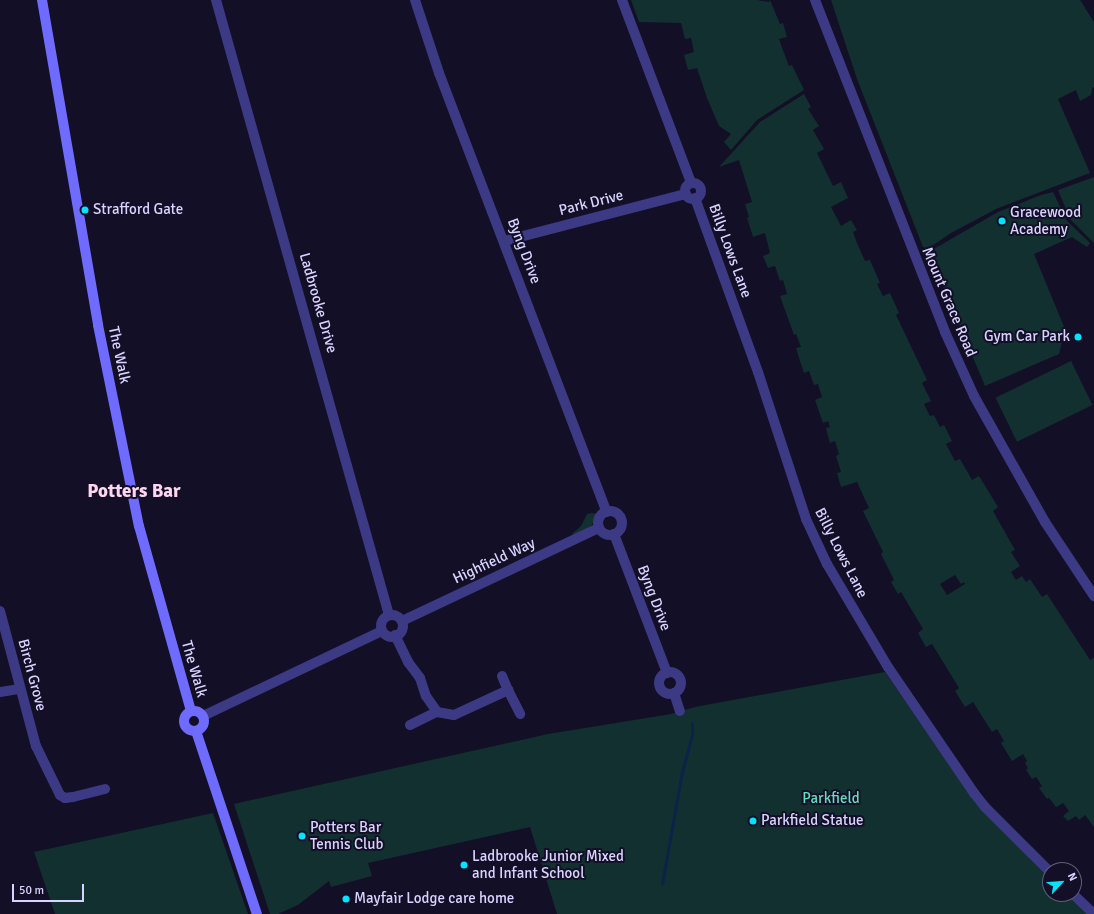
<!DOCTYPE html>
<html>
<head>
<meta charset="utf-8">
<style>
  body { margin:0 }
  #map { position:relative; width:1094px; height:914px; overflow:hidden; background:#130f26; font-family:Signika,sans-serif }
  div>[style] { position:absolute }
  .green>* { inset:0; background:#12302f; transform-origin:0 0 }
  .stream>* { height:3px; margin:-1.5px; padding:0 1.5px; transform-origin:1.5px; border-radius:1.5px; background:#0c2248 }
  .street>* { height:10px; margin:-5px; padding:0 5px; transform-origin:5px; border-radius:5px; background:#3d3a85 }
  .street>.ring { margin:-5px; padding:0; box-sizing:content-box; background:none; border:10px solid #3d3a85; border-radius:50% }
  .secondary>* { height:10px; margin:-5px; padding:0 5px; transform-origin:5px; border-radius:5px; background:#6f6bff }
  .secondary>.ring { margin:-5px; padding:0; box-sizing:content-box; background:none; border:10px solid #6f6bff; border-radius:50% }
  .dots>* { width:11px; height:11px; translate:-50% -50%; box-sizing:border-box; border:2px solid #130f26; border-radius:50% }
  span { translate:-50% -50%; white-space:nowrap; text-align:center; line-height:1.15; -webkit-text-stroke:4px #130f26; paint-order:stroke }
  .street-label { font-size:15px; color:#d9d4ff }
  .poi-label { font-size:15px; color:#d9d4ff }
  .left { translate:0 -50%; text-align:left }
  .right { translate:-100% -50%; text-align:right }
  .park-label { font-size:15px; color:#5fe0c0 }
  .district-label { font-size:19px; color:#ffd6f0; font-weight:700 }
  .north { position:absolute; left:1042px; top:862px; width:40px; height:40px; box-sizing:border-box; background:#130f26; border:1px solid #625e7d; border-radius:50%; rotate:64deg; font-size:11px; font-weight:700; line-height:16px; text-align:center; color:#d9d4ff }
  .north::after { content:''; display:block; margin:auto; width:14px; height:18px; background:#00e5ff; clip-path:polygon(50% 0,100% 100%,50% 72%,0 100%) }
  .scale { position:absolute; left:12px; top:884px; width:72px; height:18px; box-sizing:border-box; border:2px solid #d9d4ff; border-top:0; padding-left:5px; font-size:12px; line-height:14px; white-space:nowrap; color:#d9d4ff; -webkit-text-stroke:3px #130f26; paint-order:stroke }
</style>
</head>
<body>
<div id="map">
  <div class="green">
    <i style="clip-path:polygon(631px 0,757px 0,769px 2px,770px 0,780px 24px,783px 23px,787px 37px,779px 39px,784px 53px,789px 66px,792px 65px,804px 90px,757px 120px,731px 150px,724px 142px,731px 134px,719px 126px,707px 98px,697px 68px,688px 70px,684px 55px,694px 52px,691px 38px,685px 39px,681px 23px,639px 22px)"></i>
    <i style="clip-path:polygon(831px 0,1080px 0,1094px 22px,1094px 87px,1092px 88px,1091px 95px,1080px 101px,1076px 90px,1058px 99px,1090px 173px,996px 209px,951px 233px,929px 248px,923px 247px,857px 79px)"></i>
    <i style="clip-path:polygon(evenodd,804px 94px,811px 107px,808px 109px,819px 126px,813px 130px,824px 149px,817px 153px,833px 186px,841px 182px,848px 198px,831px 207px,841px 226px,851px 220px,857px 230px,853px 232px,857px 243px,865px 261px,870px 260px,880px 283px,877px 284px,883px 296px,890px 293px,899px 313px,896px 315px,927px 380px,922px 383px,931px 401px,924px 404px,930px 416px,934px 415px,940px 427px,944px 425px,952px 441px,946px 444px,955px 461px,960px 459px,972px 480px,979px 476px,998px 507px,993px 511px,1015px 550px,1011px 552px,1020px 566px,1011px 572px,1016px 580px,1022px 576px,1026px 582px,1030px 579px,1042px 597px,1047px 594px,1090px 660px,1094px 658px,1094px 827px,1085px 815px,1079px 820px,1076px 816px,1068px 821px,1063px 816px,1069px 811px,1063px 803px,1056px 807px,1049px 798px,1047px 799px,1039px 788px,1042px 786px,1036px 777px,1032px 779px,1026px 770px,1028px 768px,1025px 763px,1027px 761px,1023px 754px,1012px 761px,1001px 743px,1004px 741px,997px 729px,992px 732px,973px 702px,965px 707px,955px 691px,959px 688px,932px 644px,926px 647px,918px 633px,923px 629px,901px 592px,898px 594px,891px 582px,894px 580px,881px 554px,883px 552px,863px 511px,869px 508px,857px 482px,841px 487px,837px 473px,841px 472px,836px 456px,839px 454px,835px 441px,830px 443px,826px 428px,830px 427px,828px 421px,823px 423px,815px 400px,822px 397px,818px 384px,814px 385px,809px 371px,804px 373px,800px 361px,796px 348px,801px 347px,796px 334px,794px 335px,780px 296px,787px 294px,783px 280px,780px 281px,775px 266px,768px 268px,763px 256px,770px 253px,765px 233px,753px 237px,747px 218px,749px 217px,745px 204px,752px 202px,739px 160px,719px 167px,760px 122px,804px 94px,955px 575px,961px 584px,964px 582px,965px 584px,947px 595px,940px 584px,955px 575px)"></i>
    <i style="clip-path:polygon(1094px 177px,1094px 243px,1070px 219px,1058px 190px)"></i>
    <i style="clip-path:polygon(1053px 192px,1067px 221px,1090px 243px,1087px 247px,1072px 237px,1034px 254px,1065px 329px,1059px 354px,985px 386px,930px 256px,932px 250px,998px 212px,1041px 195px)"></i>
    <i style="left:1071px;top:361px;width:49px;height:84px;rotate:64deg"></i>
    <i style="clip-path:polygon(591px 513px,598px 514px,591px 526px,574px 535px,572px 534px,581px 526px,587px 514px)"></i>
    <i style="clip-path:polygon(885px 672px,962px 783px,1033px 862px,1050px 879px,1050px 894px,1066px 894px,1087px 914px,557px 914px,530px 827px,368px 863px,372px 876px,331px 887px,329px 881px,298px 905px,278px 914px,270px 914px,234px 804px,548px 734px,671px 714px,695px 707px)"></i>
    <i style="clip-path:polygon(213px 813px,248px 914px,55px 914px,34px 852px)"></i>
  </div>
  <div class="stream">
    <i style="left:662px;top:884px;width:114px;rotate:-79.9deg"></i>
    <i style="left:682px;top:772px;width:38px;rotate:-75deg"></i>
    <i style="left:692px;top:735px;width:12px;rotate:-90deg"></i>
  </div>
  <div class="street">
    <i style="left:216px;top:0;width:639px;rotate:74.29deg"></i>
    <i style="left:415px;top:0;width:77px;rotate:71.8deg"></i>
    <i style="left:439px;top:73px;width:470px;rotate:69.1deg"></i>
    <i style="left:622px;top:0;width:196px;rotate:69.3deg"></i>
    <i style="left:815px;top:0;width:357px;rotate:68.6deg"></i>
    <i style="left:945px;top:332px;width:70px;rotate:65.6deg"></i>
    <i style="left:974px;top:396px;width:145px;rotate:60.6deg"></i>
    <i style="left:1045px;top:522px;width:89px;rotate:56.5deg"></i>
    <i class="ring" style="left:685px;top:183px;width:6px;height:6px"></i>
    <i style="left:695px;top:198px;width:185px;rotate:70.1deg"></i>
    <i style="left:758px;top:372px;width:155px;rotate:71.9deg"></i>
    <i style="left:806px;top:519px;width:50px;rotate:65deg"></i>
    <i style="left:827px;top:564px;width:120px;rotate:59.4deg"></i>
    <i style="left:888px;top:667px;width:153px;rotate:55.7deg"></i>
    <i style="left:974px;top:793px;width:18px;rotate:52deg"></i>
    <i style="left:985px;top:807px;width:92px;rotate:45deg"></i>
    <i style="left:504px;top:241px;width:188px;rotate:-14.5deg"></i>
    <i class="ring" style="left:598px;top:511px;width:14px;height:14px"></i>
    <i style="left:614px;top:534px;width:149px;rotate:69.1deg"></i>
    <i style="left:0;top:611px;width:140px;rotate:75.1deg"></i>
    <i style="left:36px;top:746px;width:55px;rotate:63.9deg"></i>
    <i style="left:60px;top:795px;width:6px;rotate:31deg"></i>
    <i style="left:65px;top:798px;width:8px;rotate:-7deg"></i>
    <i style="left:73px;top:797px;width:33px;rotate:-14deg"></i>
    <i class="ring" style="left:381px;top:615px;width:12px;height:12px"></i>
    <i style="left:402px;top:621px;width:218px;rotate:-25.3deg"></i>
    <i style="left:395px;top:635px;width:30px;rotate:64deg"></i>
    <i style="left:408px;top:662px;width:20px;rotate:53deg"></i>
    <i style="left:420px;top:678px;width:19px;rotate:72deg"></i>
    <i style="left:426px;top:696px;width:19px;rotate:55deg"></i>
    <i style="left:437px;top:712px;width:17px;rotate:10deg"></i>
    <i style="left:454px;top:715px;width:60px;rotate:-24.8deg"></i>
    <i style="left:508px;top:690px;width:27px;rotate:63deg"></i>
    <i class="ring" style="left:659px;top:672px;width:12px;height:12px"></i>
    <i style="left:502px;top:676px;width:15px;rotate:67deg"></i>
    <i style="left:0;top:692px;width:20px;rotate:-9deg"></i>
    <i style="left:674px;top:693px;width:19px;rotate:72deg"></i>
    <i style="left:203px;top:716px;width:198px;rotate:-25.4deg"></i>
    <i style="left:410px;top:725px;width:30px;rotate:-26deg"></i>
    <i style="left:1073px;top:894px;width:29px;rotate:44deg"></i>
  </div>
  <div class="secondary">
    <i style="left:42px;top:0;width:330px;rotate:80.2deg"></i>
    <i style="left:98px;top:325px;width:205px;rotate:78.5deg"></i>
    <i style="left:139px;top:526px;width:192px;rotate:74.3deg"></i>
    <i class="ring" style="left:184px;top:711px;width:10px;height:10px"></i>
    <i style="left:196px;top:731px;width:193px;rotate:71.6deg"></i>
  </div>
  <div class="dots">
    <i style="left:85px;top:210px;background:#00e5ff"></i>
    <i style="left:1002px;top:221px;background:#00e5ff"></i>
    <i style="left:1078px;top:337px;background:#00e5ff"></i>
    <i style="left:753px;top:821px;background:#00e5ff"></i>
    <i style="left:302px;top:836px;background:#00e5ff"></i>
    <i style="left:464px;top:865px;background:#00e5ff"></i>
    <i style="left:346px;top:899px;background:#00e5ff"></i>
  </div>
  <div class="street-label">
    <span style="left:591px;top:203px;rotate:-14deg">Park Drive</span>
    <span style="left:524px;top:251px;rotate:69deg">Byng Drive</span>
    <span style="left:730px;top:251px;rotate:70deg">Billy Lows Lane</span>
    <span style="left:949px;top:302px;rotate:67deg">Mount Grace Road</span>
    <span style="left:318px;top:303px;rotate:74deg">Ladbrooke Drive</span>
    <span style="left:119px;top:355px;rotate:78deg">The Walk</span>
    <span style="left:841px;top:553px;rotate:63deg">Billy Lows Lane</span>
    <span style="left:494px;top:561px;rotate:-25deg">Highfield Way</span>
    <span style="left:654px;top:598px;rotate:69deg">Byng Drive</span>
    <span style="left:194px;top:669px;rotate:74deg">The Walk</span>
    <span style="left:32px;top:675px;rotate:75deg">Birch Grove</span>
  </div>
  <div class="poi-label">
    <span class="left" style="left:93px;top:210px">Strafford Gate</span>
    <span class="left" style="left:1010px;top:221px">Gracewood<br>Academy</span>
    <span class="right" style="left:1070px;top:337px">Gym Car Park</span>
    <span class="left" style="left:761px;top:821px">Parkfield Statue</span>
    <span class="left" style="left:310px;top:836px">Potters Bar<br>Tennis Club</span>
    <span class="left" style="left:472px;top:865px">Ladbrooke Junior Mixed<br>and Infant School</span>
    <span class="left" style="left:354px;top:899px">Mayfair Lodge care home</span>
  </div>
  <div class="park-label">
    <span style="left:831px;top:799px">Parkfield</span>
  </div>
  <div class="district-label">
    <span style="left:134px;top:492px">Potters Bar</span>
  </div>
  <div class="north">N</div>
  <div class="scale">50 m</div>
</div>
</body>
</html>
